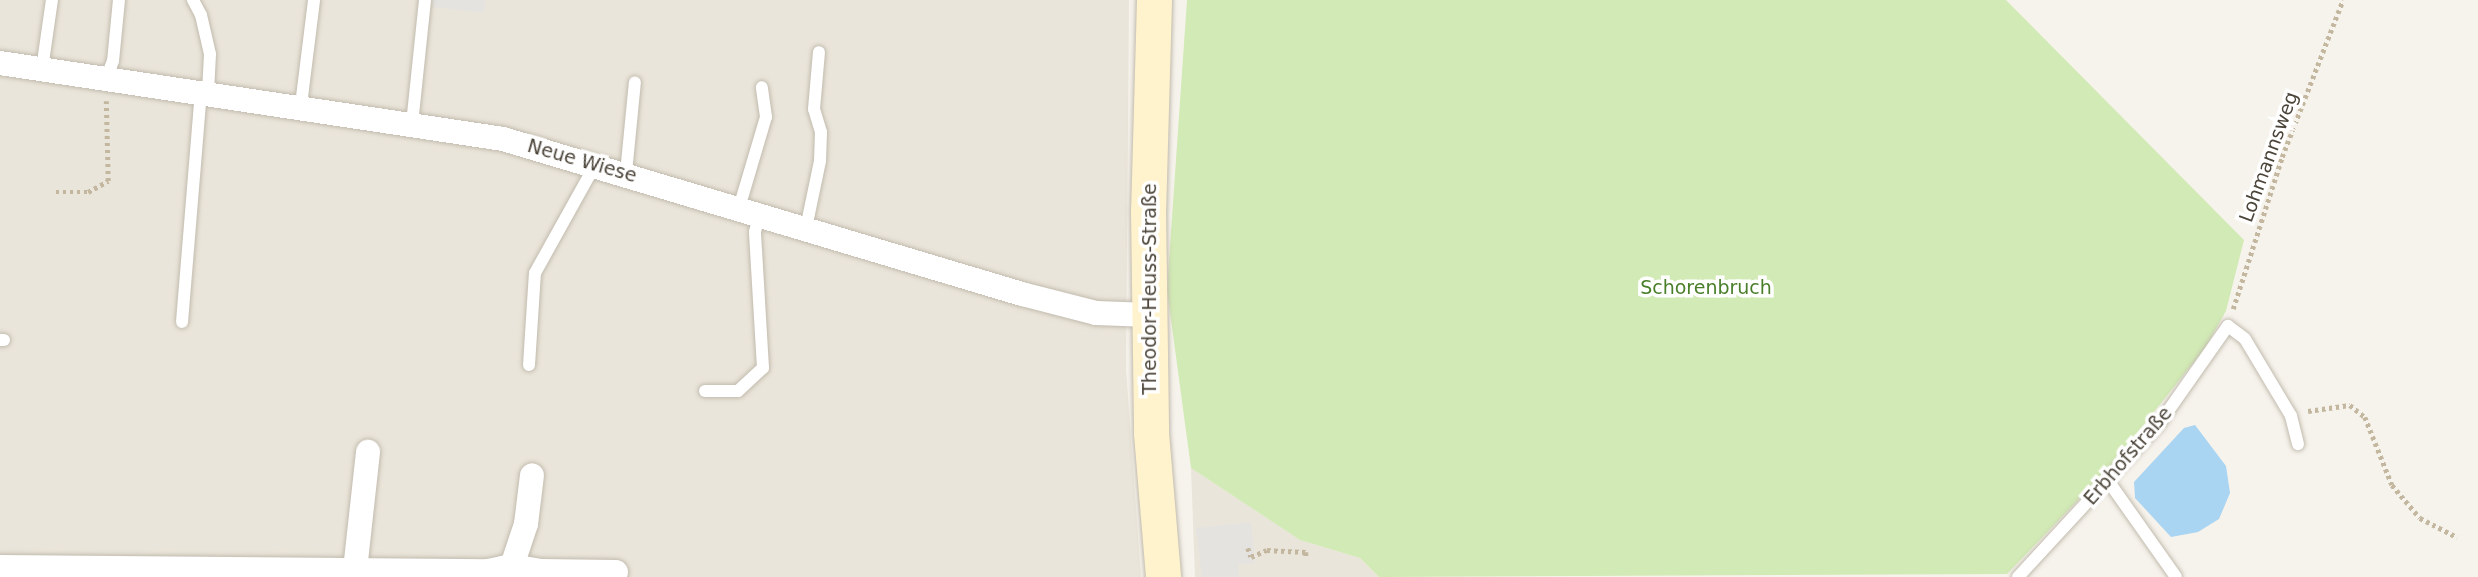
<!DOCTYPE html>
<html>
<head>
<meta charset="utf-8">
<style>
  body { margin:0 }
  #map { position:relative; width:2478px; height:577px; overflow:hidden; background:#f6f3ec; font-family:"DejaVu Sans",sans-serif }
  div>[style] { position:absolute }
  .residential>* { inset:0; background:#eae5da }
  .green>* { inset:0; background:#d2eab5 }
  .parking>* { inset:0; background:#e5e3e0 }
  .water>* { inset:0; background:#a9d4f2 }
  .path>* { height:4.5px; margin-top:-2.25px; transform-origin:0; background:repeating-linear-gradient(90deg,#c4b79f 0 3.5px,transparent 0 7px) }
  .roads { filter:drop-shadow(0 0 2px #c2bbae) drop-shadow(0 0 2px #c2bbae) }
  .service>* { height:12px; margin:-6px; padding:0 6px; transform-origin:6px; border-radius:6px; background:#fff }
  .minor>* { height:24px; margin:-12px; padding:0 12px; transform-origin:12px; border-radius:12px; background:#fff }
  .secondary>* { height:35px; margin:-17.5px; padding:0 17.5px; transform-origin:17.5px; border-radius:17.5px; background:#fff3cd }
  span { translate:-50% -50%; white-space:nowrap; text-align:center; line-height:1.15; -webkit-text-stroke:7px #fff; paint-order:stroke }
  .street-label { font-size:19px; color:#4b4439 }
  .park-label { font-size:19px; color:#4a7f2a }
</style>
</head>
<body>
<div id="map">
  <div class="residential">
    <i style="clip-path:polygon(0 0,1129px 0,1126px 369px,1141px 577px,0 577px)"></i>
    <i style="clip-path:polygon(1191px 468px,1300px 540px,1360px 558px,1379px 577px,1195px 577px)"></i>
  </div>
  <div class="green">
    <i style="clip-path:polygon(1187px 0,2006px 0,2244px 240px,2226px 311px,2205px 348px,2110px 467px,2007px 574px,1379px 577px,1360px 558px,1300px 540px,1191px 468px,1167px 290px)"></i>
  </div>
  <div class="parking">
    <i style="clip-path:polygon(432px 0,485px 0,484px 13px,432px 7px)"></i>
    <i style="clip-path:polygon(1251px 522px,1255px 563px,1238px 565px,1239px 577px,1202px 577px,1196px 528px)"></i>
  </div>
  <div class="water">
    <i style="clip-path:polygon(2195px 425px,2226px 466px,2230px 493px,2219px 519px,2198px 532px,2171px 537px,2135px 498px,2134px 482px,2184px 428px)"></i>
  </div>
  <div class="path">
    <i style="left:56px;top:192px;width:32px"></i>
    <i style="left:88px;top:192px;width:23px;rotate:-29deg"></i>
    <i style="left:108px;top:181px;width:80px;rotate:-91.4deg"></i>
    <i style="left:2233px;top:309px;width:160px;rotate:-72.1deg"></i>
    <i style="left:2282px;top:157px;width:168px;rotate:-68.8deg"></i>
    <i style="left:2308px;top:411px;width:42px;rotate:-8.1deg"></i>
    <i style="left:2350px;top:405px;width:19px;rotate:39deg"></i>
    <i style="left:2365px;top:417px;width:73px;rotate:68.3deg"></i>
    <i style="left:2392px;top:485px;width:43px;rotate:49.7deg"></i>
    <i style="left:2420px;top:518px;width:42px;rotate:27.2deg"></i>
    <i style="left:1248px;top:548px;width:9px;rotate:72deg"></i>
    <i style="left:1251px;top:557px;width:17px;rotate:-24deg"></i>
    <i style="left:1267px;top:550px;width:39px;rotate:3deg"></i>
    <i style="left:1306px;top:552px;width:6px;rotate:90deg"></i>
  </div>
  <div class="roads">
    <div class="service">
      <i style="left:193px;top:0;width:17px;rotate:62deg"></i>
      <i style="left:201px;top:15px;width:40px;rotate:77deg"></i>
      <i style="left:210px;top:54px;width:37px;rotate:93deg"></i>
      <i style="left:42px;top:69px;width:70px;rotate:-81.8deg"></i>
      <i style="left:106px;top:79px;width:19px;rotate:-69deg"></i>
      <i style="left:113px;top:61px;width:61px;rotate:-84.4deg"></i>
      <i style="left:301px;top:105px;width:106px;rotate:-82.9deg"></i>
      <i style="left:412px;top:124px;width:125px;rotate:-84deg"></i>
      <i style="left:626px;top:173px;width:91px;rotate:-84.4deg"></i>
      <i style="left:739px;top:208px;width:95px;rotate:-73.5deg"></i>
      <i style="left:766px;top:117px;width:30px;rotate:-98deg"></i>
      <i style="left:806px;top:228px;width:68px;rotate:-78.2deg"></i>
      <i style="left:820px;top:161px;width:29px;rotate:-88deg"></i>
      <i style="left:821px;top:132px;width:24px;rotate:-107deg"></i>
      <i style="left:814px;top:109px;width:57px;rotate:-85deg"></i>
      <i style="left:182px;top:322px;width:233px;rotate:-85.3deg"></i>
      <i style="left:0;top:340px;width:4px"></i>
      <i style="left:529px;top:365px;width:92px;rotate:-86.3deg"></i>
      <i style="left:535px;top:273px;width:124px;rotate:-60.9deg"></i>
      <i style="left:705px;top:391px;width:33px"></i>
      <i style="left:738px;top:391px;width:34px;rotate:-43deg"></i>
      <i style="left:763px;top:368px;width:136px;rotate:-93.4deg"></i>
      <i style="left:755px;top:232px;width:17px;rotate:-77deg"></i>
      <i style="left:2109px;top:482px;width:116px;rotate:54.8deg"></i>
      <i style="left:2018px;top:577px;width:208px;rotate:-47.3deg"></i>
      <i style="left:2159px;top:424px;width:120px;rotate:-54.9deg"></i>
      <i style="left:2228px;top:326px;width:21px;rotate:37deg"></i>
      <i style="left:2245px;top:339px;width:90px;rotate:59.1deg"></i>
      <i style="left:2291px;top:416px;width:29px;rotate:76deg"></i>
    </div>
    <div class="minor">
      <i style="left:0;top:63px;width:509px;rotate:8.59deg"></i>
      <i style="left:503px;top:139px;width:542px;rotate:16.63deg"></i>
      <i style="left:1022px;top:294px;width:76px;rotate:14.4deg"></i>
      <i style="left:1096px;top:313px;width:54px;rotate:2.1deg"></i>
      <i style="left:512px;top:566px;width:44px;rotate:-71.6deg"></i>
      <i style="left:526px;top:524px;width:49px;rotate:-83deg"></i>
      <i style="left:0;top:567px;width:488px;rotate:0.5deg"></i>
      <i style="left:488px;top:571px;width:25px;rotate:-12deg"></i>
      <i style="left:512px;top:566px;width:28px;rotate:10deg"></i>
      <i style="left:540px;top:571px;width:76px;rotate:0.8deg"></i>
      <i style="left:355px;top:570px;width:119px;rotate:-83.7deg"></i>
    </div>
    <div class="secondary">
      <i style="left:1154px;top:0;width:210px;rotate:91.6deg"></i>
      <i style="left:1148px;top:210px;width:223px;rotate:89.2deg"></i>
      <i style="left:1151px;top:433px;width:144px;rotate:85.2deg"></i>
    </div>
  </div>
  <div class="street-label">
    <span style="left:2269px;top:157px;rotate:-70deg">Lohmannsweg</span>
    <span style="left:582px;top:161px;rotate:16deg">Neue Wiese</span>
    <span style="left:1150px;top:289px;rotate:-90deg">Theodor-Heuss-Straße</span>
    <span style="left:2128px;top:456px;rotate:-49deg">Erbhofstraße</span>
  </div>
  <div class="park-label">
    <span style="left:1706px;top:288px">Schorenbruch</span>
  </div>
</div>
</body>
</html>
